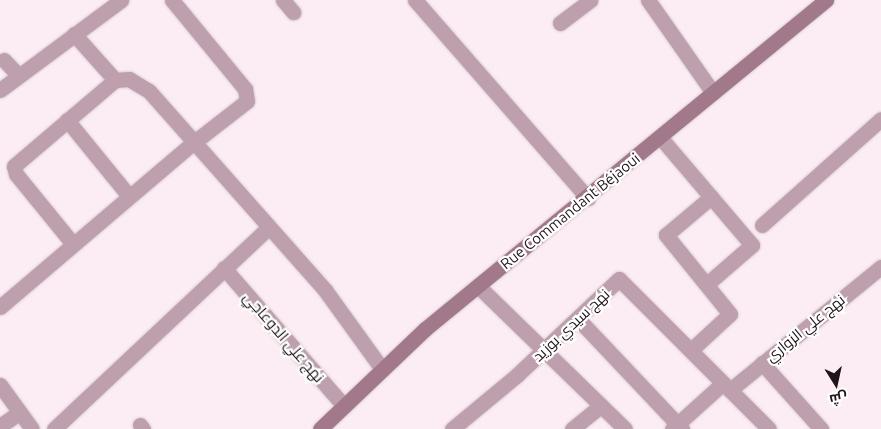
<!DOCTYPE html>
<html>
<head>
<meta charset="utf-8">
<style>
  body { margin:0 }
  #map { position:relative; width:881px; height:429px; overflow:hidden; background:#fbedf3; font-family:Ubuntu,Cairo,sans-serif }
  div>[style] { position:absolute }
  .roads { filter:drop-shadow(0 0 1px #d8cad0) drop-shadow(0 0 1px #d8cad0) }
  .street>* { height:15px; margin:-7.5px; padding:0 7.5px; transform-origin:7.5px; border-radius:7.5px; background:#bd9fad }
  .secondary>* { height:15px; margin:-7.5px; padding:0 7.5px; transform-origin:7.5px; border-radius:7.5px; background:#a2788b }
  span { translate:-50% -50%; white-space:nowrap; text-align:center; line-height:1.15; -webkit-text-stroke:4.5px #fff; paint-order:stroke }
  .street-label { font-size:15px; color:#1f1419 }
  .north { position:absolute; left:811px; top:359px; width:50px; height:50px; -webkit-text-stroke:4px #fff; paint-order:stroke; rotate:170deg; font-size:14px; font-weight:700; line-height:20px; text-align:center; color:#1f1419 }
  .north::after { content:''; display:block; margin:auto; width:18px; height:22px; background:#1f1419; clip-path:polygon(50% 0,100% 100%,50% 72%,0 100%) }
</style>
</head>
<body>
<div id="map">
  <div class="roads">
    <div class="street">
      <i style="left:283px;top:0;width:16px;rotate:50deg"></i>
      <i style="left:415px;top:0;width:263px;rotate:48.9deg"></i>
      <i style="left:648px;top:0;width:113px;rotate:55deg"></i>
      <i style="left:560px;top:23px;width:38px;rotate:-37deg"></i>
      <i style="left:74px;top:34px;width:62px;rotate:48.3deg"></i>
      <i style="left:4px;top:60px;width:19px;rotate:47deg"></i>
      <i style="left:0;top:90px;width:151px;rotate:-36.6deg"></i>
      <i style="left:67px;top:120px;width:98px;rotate:50.8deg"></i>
      <i style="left:660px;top:137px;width:142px;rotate:49.6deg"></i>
      <i style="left:752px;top:245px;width:60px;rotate:139.1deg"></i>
      <i style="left:762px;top:225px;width:159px;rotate:-41.7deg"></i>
      <i style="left:73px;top:244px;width:90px;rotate:-129.2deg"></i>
      <i style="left:16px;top:174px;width:8px;rotate:-104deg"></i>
      <i style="left:14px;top:166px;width:133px;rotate:-40.4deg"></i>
      <i style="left:115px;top:80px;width:14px;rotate:-4deg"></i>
      <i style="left:129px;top:79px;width:23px;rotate:31deg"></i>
      <i style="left:149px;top:91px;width:266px;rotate:48.5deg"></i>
      <i style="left:325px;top:290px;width:97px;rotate:54.2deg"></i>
      <i style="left:224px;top:268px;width:183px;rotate:49deg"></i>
      <i style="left:478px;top:286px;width:205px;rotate:44.2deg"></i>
      <i style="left:0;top:307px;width:253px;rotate:-40.4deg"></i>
      <i style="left:193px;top:143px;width:68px;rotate:-37.9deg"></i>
      <i style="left:247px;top:101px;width:12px;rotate:-99deg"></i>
      <i style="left:245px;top:89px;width:115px;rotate:-129.4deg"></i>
      <i style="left:579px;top:320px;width:150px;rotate:46.6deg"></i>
      <i style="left:691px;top:350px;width:53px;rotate:-42.7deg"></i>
      <i style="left:730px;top:314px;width:102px;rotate:-129deg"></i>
      <i style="left:666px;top:235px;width:59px;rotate:-40.2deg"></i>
      <i style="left:762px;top:363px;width:89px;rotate:48.2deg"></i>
      <i style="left:0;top:385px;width:54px;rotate:54deg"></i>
      <i style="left:730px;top:390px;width:195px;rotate:-39.2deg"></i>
      <i style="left:140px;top:425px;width:5px;rotate:53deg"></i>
      <i style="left:0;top:426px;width:24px;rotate:-35deg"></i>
      <i style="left:54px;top:429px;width:295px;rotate:-43.2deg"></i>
      <i style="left:452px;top:429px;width:85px;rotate:-39.7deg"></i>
      <i style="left:517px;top:375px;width:140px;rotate:-43.3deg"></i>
      <i style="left:619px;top:279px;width:212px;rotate:45deg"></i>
      <i style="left:572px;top:429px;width:36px;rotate:-39deg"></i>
      <i style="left:672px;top:429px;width:67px;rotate:-42deg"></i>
    </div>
    <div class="secondary">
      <i style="left:320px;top:429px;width:145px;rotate:-43.6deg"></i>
      <i style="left:425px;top:329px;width:519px;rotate:-39.37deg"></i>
    </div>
  </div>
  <div class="street-label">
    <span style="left:570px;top:211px;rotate:-39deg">Rue Commandant Béjaoui</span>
    <span style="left:571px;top:325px;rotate:-43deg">نهج سيدي بوزيد</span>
    <span style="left:805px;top:328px;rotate:-39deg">نهج علي الزواري</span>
    <span style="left:284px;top:337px;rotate:49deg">نهج علي الدوعاجي</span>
  </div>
  <div class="north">ش</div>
</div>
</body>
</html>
